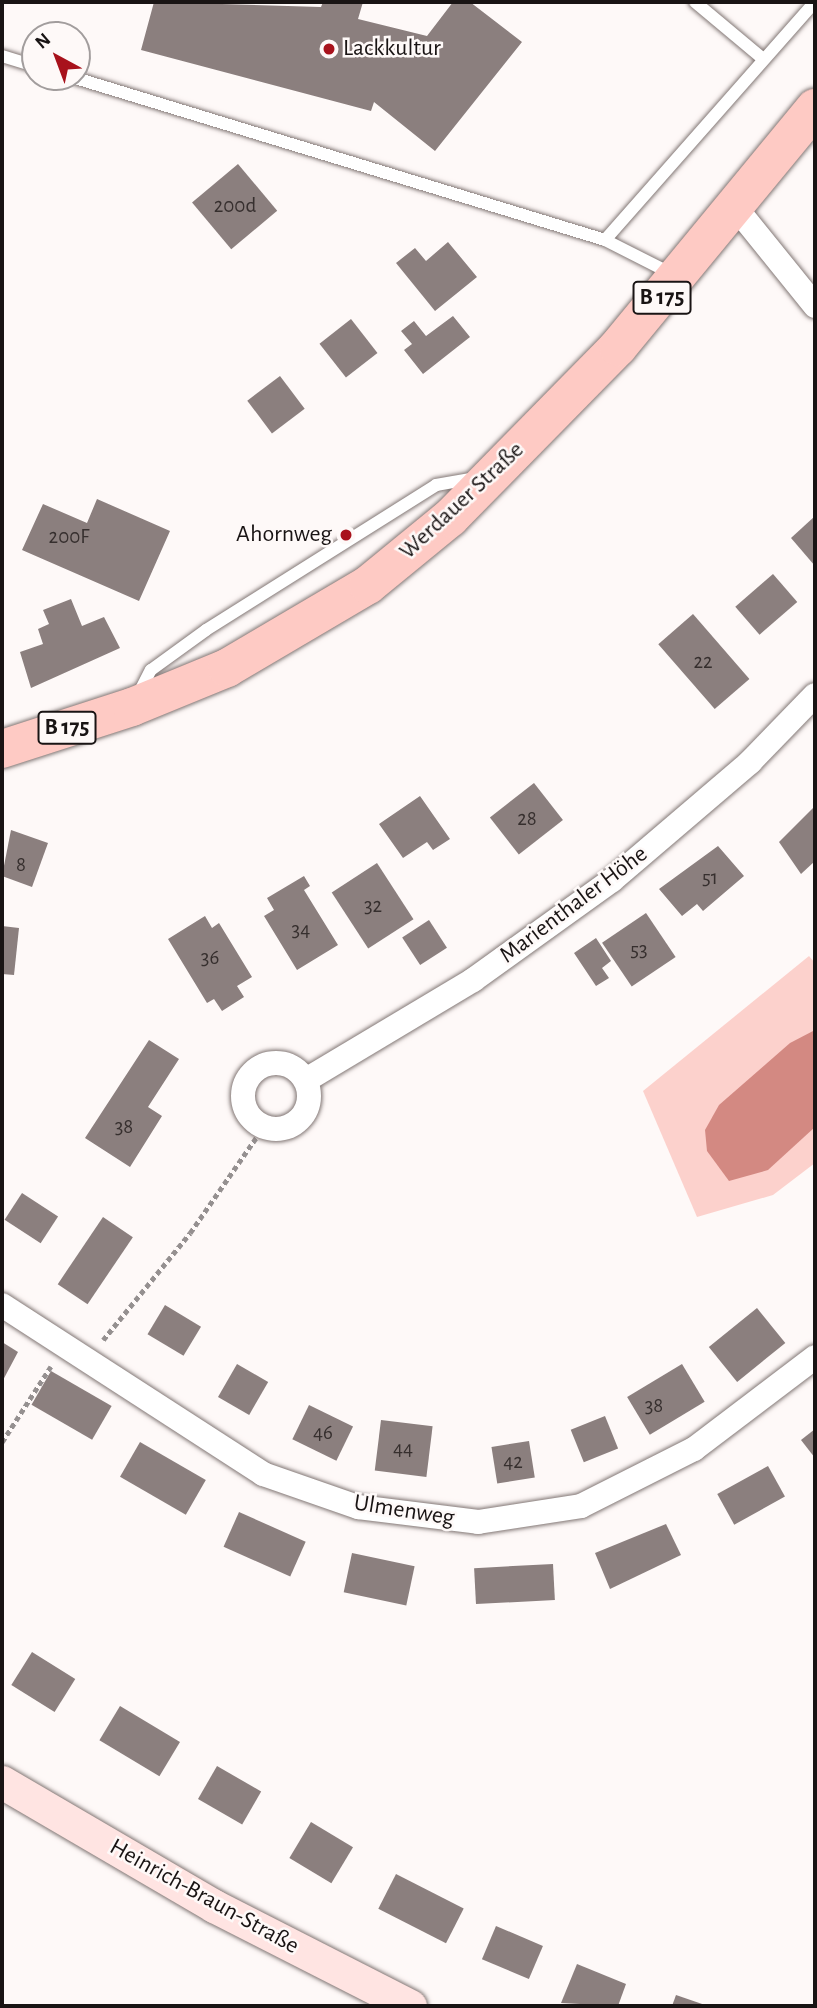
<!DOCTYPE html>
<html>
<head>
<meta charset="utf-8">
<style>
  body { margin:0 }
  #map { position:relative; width:817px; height:2008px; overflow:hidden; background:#fef9f8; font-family:"Alegreya Sans",sans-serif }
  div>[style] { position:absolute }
  .green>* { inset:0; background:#fcd1cc }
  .water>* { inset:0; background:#d38982 }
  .building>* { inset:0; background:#8b7f7e; transform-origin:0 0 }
  .path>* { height:4.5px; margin-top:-2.25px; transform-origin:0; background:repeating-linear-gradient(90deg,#959090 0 5px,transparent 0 8.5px) }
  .roads { filter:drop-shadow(0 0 2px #827775) drop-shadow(0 0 2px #827775) }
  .lane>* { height:12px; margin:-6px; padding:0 6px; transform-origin:6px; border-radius:6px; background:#fff }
  .street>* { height:24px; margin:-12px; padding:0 12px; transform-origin:12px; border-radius:12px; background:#fff }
  .street>.ring { margin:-12px; padding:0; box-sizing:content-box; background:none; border:24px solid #fff; border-radius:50% }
  .secondary>* { height:33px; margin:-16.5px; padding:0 16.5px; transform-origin:16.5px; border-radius:16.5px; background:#ffe4e2 }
  .primary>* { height:38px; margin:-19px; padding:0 19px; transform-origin:19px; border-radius:19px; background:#fecac4 }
  .dots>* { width:19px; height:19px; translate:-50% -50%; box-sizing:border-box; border:4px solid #fef9f8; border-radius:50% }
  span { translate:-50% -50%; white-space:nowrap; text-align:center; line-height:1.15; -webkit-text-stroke:5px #fef9f8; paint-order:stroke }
  .number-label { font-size:21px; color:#362f2e }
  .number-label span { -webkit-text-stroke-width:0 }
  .shield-label span { padding:2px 5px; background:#fef9f8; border:2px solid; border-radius:5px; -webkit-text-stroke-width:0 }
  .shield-label { font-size:23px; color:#191414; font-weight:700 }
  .poi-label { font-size:24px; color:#191414 }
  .left { translate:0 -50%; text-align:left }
  .right { translate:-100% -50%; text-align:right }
  .street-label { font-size:24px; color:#191414 }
  .frame { position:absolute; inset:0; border:4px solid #191414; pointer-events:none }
  .north { position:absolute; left:21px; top:21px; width:70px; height:70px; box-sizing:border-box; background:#fef9f8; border:2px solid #a29d9d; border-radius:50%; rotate:319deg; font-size:19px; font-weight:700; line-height:28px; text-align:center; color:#191414 }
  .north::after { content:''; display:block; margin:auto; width:24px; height:32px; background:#a8121c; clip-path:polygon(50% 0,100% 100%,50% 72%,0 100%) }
</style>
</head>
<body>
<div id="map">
  <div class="green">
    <i style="clip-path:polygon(809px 956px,815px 963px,815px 1163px,773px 1195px,697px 1217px,643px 1091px)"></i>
  </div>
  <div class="water">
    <i style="clip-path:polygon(815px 1030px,815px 1127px,768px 1170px,729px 1181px,707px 1151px,705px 1130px,719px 1105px,790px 1043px)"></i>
  </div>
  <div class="building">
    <i style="clip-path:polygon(154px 2px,321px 7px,323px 2px,363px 2px,358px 19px,427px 36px,453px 2px,470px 2px,522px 42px,435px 151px,374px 102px,371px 111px,141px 50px)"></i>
    <i style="left:238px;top:164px;width:61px;height:60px;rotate:50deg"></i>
    <i style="clip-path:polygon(448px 242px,477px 277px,435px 311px,396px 263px,415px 248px,426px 261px)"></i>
    <i style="clip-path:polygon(453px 316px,470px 337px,423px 374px,404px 350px,412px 344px,401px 331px,414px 321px,426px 336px)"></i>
    <i style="left:351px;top:319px;width:43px;height:40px;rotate:52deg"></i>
    <i style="left:280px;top:376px;width:41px;height:41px;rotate:53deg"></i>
    <i style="clip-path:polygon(97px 499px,170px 531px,139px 601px,22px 550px,43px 504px,87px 523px)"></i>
    <i style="clip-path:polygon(815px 516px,815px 566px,791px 538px)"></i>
    <i style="left:773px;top:574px;width:37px;height:50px;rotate:49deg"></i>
    <i style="clip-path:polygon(71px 599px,82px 626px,104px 617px,120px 648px,31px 688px,20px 652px,43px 644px,38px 629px,49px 624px,43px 610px)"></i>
    <i style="left:693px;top:614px;width:86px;height:46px;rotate:49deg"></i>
    <i style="left:534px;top:783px;width:47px;height:56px;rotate:52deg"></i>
    <i style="clip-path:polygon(420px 796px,450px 839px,433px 850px,427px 842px,403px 858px,379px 824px)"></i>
    <i style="clip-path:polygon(815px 806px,815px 861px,801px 874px,779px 842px)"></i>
    <i style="clip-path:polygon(11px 830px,48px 843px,32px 887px,2px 876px)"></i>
    <i style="clip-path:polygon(718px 846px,744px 876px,703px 911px,697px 904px,682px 916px,659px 889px)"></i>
    <i style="left:377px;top:863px;width:67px;height:54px;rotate:57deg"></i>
    <i style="clip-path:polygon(304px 876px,310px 886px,304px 890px,338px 945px,297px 970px,264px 916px,274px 910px,267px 898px)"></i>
    <i style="left:646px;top:913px;width:53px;height:53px;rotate:56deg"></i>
    <i style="clip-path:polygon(205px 916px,212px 928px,219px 923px,252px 977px,237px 986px,244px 997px,222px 1011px,214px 999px,207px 1003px,168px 939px)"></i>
    <i style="left:429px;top:920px;width:33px;height:32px;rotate:57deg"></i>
    <i style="clip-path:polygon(2px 926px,19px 928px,14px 975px,2px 974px)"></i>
    <i style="clip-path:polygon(596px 938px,611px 961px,602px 968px,609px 978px,596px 986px,574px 953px)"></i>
    <i style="clip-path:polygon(149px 1040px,179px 1059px,148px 1107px,162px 1116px,130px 1167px,85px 1138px)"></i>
    <i style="left:22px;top:1193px;width:43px;height:32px;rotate:33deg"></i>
    <i style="left:103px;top:1217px;width:36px;height:81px;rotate:34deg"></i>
    <i style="left:165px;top:1305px;width:42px;height:34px;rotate:31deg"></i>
    <i style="left:757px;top:1308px;width:45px;height:62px;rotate:51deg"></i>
    <i style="clip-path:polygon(2px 1342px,18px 1352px,2px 1382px)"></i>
    <i style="left:237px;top:1364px;width:36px;height:38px;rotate:30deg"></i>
    <i style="left:682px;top:1364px;width:44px;height:64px;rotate:59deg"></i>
    <i style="left:51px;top:1371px;width:70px;height:39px;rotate:30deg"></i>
    <i style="left:309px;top:1405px;width:49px;height:38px;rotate:26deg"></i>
    <i style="left:605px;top:1416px;width:35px;height:37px;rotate:68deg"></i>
    <i style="left:381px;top:1420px;width:52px;height:51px;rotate:7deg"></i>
    <i style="clip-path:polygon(815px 1429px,815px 1458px,801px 1440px)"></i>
    <i style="left:529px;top:1441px;width:37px;height:38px;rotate:81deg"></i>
    <i style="left:140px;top:1442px;width:76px;height:40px;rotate:30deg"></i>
    <i style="left:768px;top:1466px;width:35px;height:58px;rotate:61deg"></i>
    <i style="left:239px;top:1512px;width:73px;height:38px;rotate:24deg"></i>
    <i style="clip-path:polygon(666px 1524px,681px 1555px,610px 1589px,595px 1553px)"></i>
    <i style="left:352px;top:1553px;width:64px;height:40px;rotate:12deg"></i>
    <i style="left:553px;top:1564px;width:36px;height:79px;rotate:87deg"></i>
    <i style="left:32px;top:1652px;width:51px;height:39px;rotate:32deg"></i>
    <i style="left:120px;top:1706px;width:70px;height:40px;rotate:31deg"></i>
    <i style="left:217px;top:1766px;width:51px;height:38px;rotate:30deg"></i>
    <i style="left:311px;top:1822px;width:49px;height:42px;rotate:31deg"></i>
    <i style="left:396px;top:1874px;width:76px;height:39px;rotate:27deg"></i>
    <i style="left:496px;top:1926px;width:51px;height:36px;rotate:23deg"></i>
    <i style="clip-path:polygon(577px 1964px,626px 1984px,618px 2006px,561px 2003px)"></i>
    <i style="clip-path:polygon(676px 1995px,708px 2006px,672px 2006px)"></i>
  </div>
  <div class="path">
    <i style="left:103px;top:1340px;width:138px;rotate:-50.9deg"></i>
    <i style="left:190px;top:1233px;width:130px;rotate:-55.3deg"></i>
    <i style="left:2px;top:1442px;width:90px;rotate:-57.2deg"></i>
  </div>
  <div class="roads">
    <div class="lane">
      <i style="left:695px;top:2px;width:87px;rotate:39.9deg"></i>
      <i style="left:2px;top:56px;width:34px;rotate:17deg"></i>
      <i style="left:72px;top:77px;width:557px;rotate:17deg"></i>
      <i style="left:605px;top:240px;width:75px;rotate:26.9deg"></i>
      <i style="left:605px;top:240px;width:317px;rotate:-48.6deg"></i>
      <i style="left:138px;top:695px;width:28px;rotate:-63deg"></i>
      <i style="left:151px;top:670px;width:68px;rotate:-36deg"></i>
      <i style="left:206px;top:630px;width:272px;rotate:-32.2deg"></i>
      <i style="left:436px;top:485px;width:41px;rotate:-9.9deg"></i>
    </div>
    <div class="street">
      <i style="left:736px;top:208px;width:126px;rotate:51.1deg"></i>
      <i class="ring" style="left:243px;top:1063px;width:42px;height:42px"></i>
      <i style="left:306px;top:1080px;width:195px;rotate:-30.9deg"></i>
      <i style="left:473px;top:980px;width:171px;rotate:-35.7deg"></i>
      <i style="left:612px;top:880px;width:182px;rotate:-40.5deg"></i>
      <i style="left:750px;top:762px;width:93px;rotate:-45.9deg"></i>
      <i style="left:2px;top:1305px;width:311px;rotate:32.9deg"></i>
      <i style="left:263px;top:1474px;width:101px;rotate:19.2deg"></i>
      <i style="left:358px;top:1507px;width:121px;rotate:7.1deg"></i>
      <i style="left:478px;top:1522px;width:104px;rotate:-8.8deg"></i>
      <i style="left:581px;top:1506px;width:127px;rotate:-26.8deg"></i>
      <i style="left:694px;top:1449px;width:152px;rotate:-37.2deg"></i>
    </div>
    <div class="secondary">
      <i style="left:2px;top:1782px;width:246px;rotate:30.3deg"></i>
      <i style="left:214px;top:1906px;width:220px;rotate:27deg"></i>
    </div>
    <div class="primary">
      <i style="left:2px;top:749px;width:137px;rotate:-17.9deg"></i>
      <i style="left:132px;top:707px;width:103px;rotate:-22.3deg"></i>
      <i style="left:227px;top:668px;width:164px;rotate:-30.5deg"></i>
      <i style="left:368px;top:585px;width:106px;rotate:-39.3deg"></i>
      <i style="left:450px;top:518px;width:240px;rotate:-45.5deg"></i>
      <i style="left:618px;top:347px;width:310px;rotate:-50.5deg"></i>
    </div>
  </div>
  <div class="dots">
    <i style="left:329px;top:49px;background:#a8121c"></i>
    <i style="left:346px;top:535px;background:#a8121c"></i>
  </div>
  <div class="number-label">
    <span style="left:235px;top:206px">200d</span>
    <span style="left:69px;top:537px">200F</span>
    <span style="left:703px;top:662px">22</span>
    <span style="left:527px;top:819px">28</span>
    <span style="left:21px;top:865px">8</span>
    <span style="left:710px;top:878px">51</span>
    <span style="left:373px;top:906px">32</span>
    <span style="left:301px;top:930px">34</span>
    <span style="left:639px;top:950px">53</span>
    <span style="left:210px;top:958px">36</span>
    <span style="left:124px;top:1127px">38</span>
    <span style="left:654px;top:1406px">38</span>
    <span style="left:323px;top:1433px">46</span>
    <span style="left:403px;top:1449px">44</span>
    <span style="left:513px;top:1462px">42</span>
  </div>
  <div class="shield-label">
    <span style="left:662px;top:298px">B 175</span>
    <span style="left:67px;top:728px">B 175</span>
  </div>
  <div class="poi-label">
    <span class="left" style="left:343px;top:49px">Lackkultur</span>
    <span class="right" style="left:332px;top:535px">Ahornweg</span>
  </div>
  <div class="street-label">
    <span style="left:462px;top:501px;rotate:-43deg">Werdauer Straße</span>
    <span style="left:574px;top:905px;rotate:-37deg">Marienthaler Höhe</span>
    <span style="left:404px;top:1511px;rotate:9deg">Ulmenweg</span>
    <span style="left:204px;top:1897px;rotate:29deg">Heinrich-Braun-Straße</span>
  </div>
  <div class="frame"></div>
  <div class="north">N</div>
</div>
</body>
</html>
